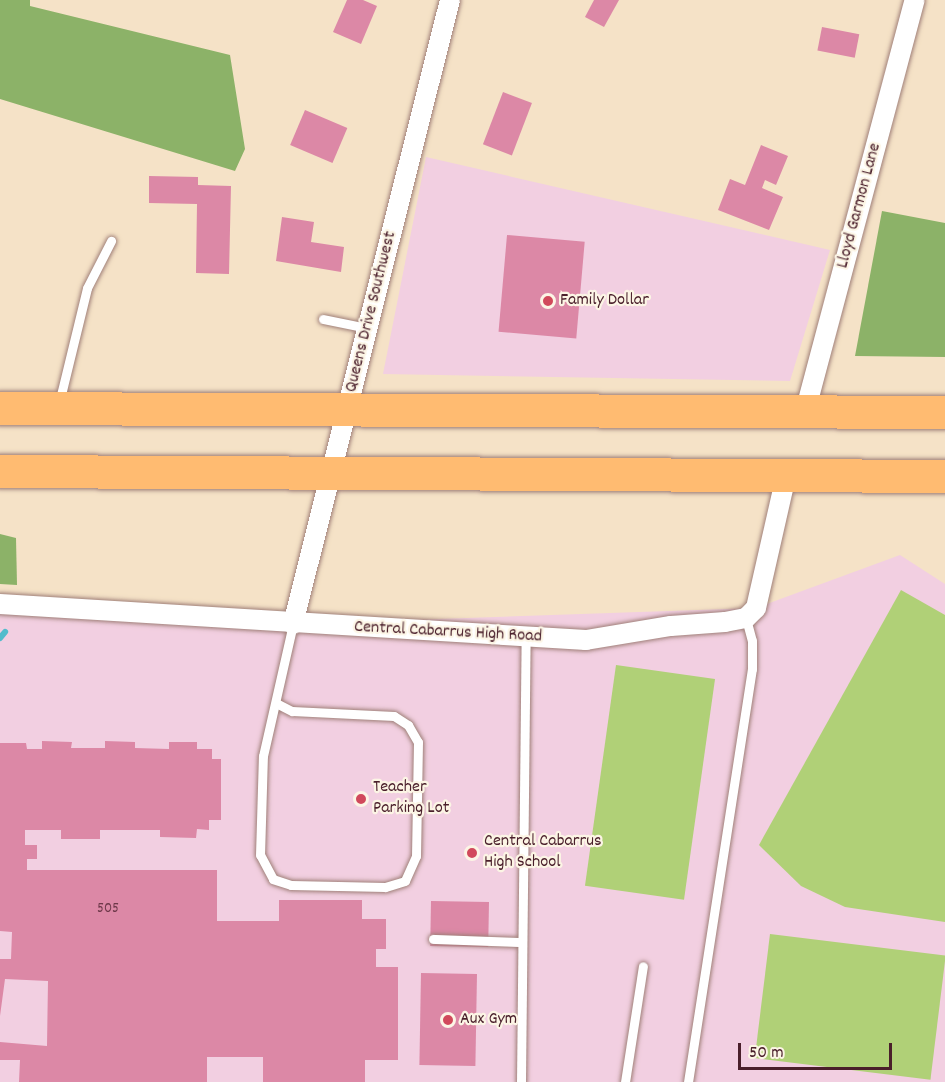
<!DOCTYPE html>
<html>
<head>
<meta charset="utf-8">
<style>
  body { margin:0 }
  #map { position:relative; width:945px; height:1082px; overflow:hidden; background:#f5e2c7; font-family:Dekko,sans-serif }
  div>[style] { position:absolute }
  .built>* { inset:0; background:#f2cfe1 }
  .green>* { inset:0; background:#b0d077; transform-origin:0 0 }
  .forest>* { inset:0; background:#8cb268 }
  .stream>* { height:6px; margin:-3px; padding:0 3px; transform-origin:3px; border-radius:3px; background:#51bccc }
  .building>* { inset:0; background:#dc88a6; transform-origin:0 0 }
  .roads { filter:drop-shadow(0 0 2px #a08079) drop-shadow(0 0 2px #a08079) }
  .lane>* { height:9px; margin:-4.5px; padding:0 4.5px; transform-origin:4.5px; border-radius:4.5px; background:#fff }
  .street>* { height:20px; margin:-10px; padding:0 10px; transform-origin:10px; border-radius:10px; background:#fff }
  .highway>* { height:33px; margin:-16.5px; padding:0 16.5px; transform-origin:16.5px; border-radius:16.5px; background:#ffbb71 }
  .dots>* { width:16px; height:16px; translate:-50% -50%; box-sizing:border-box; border:3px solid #fcf5e5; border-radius:50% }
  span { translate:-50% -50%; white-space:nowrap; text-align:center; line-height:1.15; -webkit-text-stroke:4.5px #fcf5e5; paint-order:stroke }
  .number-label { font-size:15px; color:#6e394a }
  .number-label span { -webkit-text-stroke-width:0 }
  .street-label { font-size:18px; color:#4a1f2b }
  .poi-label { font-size:18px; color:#4a1f2b }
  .left { translate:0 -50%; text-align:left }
  .scale { position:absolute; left:738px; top:1043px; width:154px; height:27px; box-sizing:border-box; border:3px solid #4a1f2b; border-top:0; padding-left:8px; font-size:18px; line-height:21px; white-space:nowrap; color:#4a1f2b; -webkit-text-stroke:4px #fcf5e5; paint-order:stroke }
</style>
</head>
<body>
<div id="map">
  <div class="built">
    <i style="clip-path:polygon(426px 157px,830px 250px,790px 381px,383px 374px)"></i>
    <i style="clip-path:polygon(900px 555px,945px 584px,945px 1082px,0 1082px,0 611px,293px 624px,756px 608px)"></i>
  </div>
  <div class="green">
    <i style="clip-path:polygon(901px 590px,945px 615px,945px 922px,845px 907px,801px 886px,759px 845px)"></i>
    <i style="left:616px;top:665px;width:100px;height:223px;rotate:8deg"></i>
    <i style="left:770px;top:934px;width:177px;height:125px;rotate:7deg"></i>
  </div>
  <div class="forest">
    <i style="clip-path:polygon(0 0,30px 0,30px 6px,230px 55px,245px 149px,235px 171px,0 99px)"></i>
    <i style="clip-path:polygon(882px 211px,945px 223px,945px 357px,855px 356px)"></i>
    <i style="clip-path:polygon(0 534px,16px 538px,17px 585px,0 584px)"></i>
  </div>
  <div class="stream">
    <i style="left:0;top:638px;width:8px;rotate:-50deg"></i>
  </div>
  <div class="building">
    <i style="clip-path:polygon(347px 0,363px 0,377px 6px,361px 44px,333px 32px)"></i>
    <i style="clip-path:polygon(594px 0,619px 0,604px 27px,585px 17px)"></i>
    <i style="left:822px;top:27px;width:38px;height:24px;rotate:11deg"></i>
    <i style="left:503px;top:92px;width:31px;height:56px;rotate:21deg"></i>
    <i style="left:305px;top:110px;width:46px;height:38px;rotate:23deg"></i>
    <i style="clip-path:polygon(761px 145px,788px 156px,776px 185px,765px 180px,762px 188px,783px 197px,769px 230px,718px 210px,730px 179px,745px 185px)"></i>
    <i style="clip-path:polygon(149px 176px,198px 177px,198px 185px,231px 186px,229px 274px,196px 273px,197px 204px,149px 203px)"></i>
    <i style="clip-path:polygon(282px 217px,314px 222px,311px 242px,344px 247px,341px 272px,276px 261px)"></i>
    <i style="left:507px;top:235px;width:78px;height:97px;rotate:5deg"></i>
    <i style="clip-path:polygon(42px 741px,72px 742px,71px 748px,105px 748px,105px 741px,135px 742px,135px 748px,169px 749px,169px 742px,197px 742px,197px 749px,212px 749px,212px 759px,221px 759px,221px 820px,209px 820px,209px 830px,197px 829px,196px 838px,160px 837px,160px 830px,100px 830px,100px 839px,61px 839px,61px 830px,25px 830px,25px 845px,37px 845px,37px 859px,27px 859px,27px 870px,217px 870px,217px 921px,279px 921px,279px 900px,362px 900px,362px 919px,386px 919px,386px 949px,376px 949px,376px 967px,398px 967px,398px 1060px,365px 1060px,365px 1082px,263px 1082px,263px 1057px,207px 1057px,207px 1082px,19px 1082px,20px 1060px,0 1060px,0 1042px,47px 1046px,48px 981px,5px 979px,0 1016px,0 959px,11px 959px,12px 932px,0 931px,0 743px,26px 743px,27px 749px,42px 749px)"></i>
    <i style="left:431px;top:901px;width:58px;height:45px;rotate:1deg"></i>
    <i style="left:421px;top:973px;width:56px;height:92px;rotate:1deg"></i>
  </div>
  <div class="roads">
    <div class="lane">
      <i style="left:323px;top:319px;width:45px;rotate:11.6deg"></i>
      <i style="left:59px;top:403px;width:118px;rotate:-76.3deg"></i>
      <i style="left:87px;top:288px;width:53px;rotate:-62.9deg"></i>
      <i style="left:276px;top:703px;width:18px;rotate:27deg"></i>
      <i style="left:292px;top:711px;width:102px;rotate:2.8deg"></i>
      <i style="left:394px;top:716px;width:17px;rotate:33deg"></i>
      <i style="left:408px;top:725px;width:20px;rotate:60deg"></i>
      <i style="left:418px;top:742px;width:114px;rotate:91deg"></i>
      <i style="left:416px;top:856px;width:27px;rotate:114deg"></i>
      <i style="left:405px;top:881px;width:21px;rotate:163deg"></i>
      <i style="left:385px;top:887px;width:94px;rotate:-178.8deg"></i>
      <i style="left:291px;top:885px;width:19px;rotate:-162deg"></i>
      <i style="left:273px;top:879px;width:27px;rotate:-118deg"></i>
      <i style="left:260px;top:855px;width:99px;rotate:-88.3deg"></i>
      <i style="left:263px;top:756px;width:135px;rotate:-77.2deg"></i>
      <i style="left:433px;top:939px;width:88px;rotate:2deg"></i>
      <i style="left:521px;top:1082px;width:445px;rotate:-89.4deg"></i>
      <i style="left:625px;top:1082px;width:117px;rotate:-81.2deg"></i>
      <i style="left:688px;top:1082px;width:418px;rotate:-81.2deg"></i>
      <i style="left:752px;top:669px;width:28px;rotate:-90deg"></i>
      <i style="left:752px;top:641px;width:24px;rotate:-105deg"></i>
    </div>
    <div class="street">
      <i style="left:805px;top:412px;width:426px;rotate:-75.1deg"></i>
      <i style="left:0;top:604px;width:587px;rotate:3.52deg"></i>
      <i style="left:586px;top:640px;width:86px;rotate:-9.4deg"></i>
      <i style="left:671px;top:626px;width:54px;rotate:-4.2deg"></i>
      <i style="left:725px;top:622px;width:21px;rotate:-11deg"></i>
      <i style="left:746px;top:618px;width:14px;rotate:-45deg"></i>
      <i style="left:756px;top:608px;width:135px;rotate:-77.2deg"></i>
      <i style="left:293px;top:624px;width:643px;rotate:-75.88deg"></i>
    </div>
    <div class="highway">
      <i style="left:0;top:408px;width:945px;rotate:0.24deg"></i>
      <i style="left:0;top:471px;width:945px;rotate:0.3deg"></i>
    </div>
  </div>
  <div class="dots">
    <i style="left:548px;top:301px;background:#d1495b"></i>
    <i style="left:361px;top:799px;background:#d1495b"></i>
    <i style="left:472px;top:853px;background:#d1495b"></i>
    <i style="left:448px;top:1020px;background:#d1495b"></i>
  </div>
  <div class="number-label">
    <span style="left:108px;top:910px">505</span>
  </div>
  <div class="street-label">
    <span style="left:860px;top:206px;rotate:-75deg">Lloyd Garmon Lane</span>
    <span style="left:372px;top:312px;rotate:-76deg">Queens Drive Southwest</span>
    <span style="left:448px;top:633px;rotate:3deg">Central Cabarrus High Road</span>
  </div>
  <div class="poi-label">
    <span class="left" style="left:560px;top:301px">Family Dollar</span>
    <span class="left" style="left:373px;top:799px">Teacher<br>Parking Lot</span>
    <span class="left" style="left:484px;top:853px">Central Cabarrus<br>High School</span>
    <span class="left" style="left:460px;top:1020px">Aux Gym</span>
  </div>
  <div class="scale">50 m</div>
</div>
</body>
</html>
